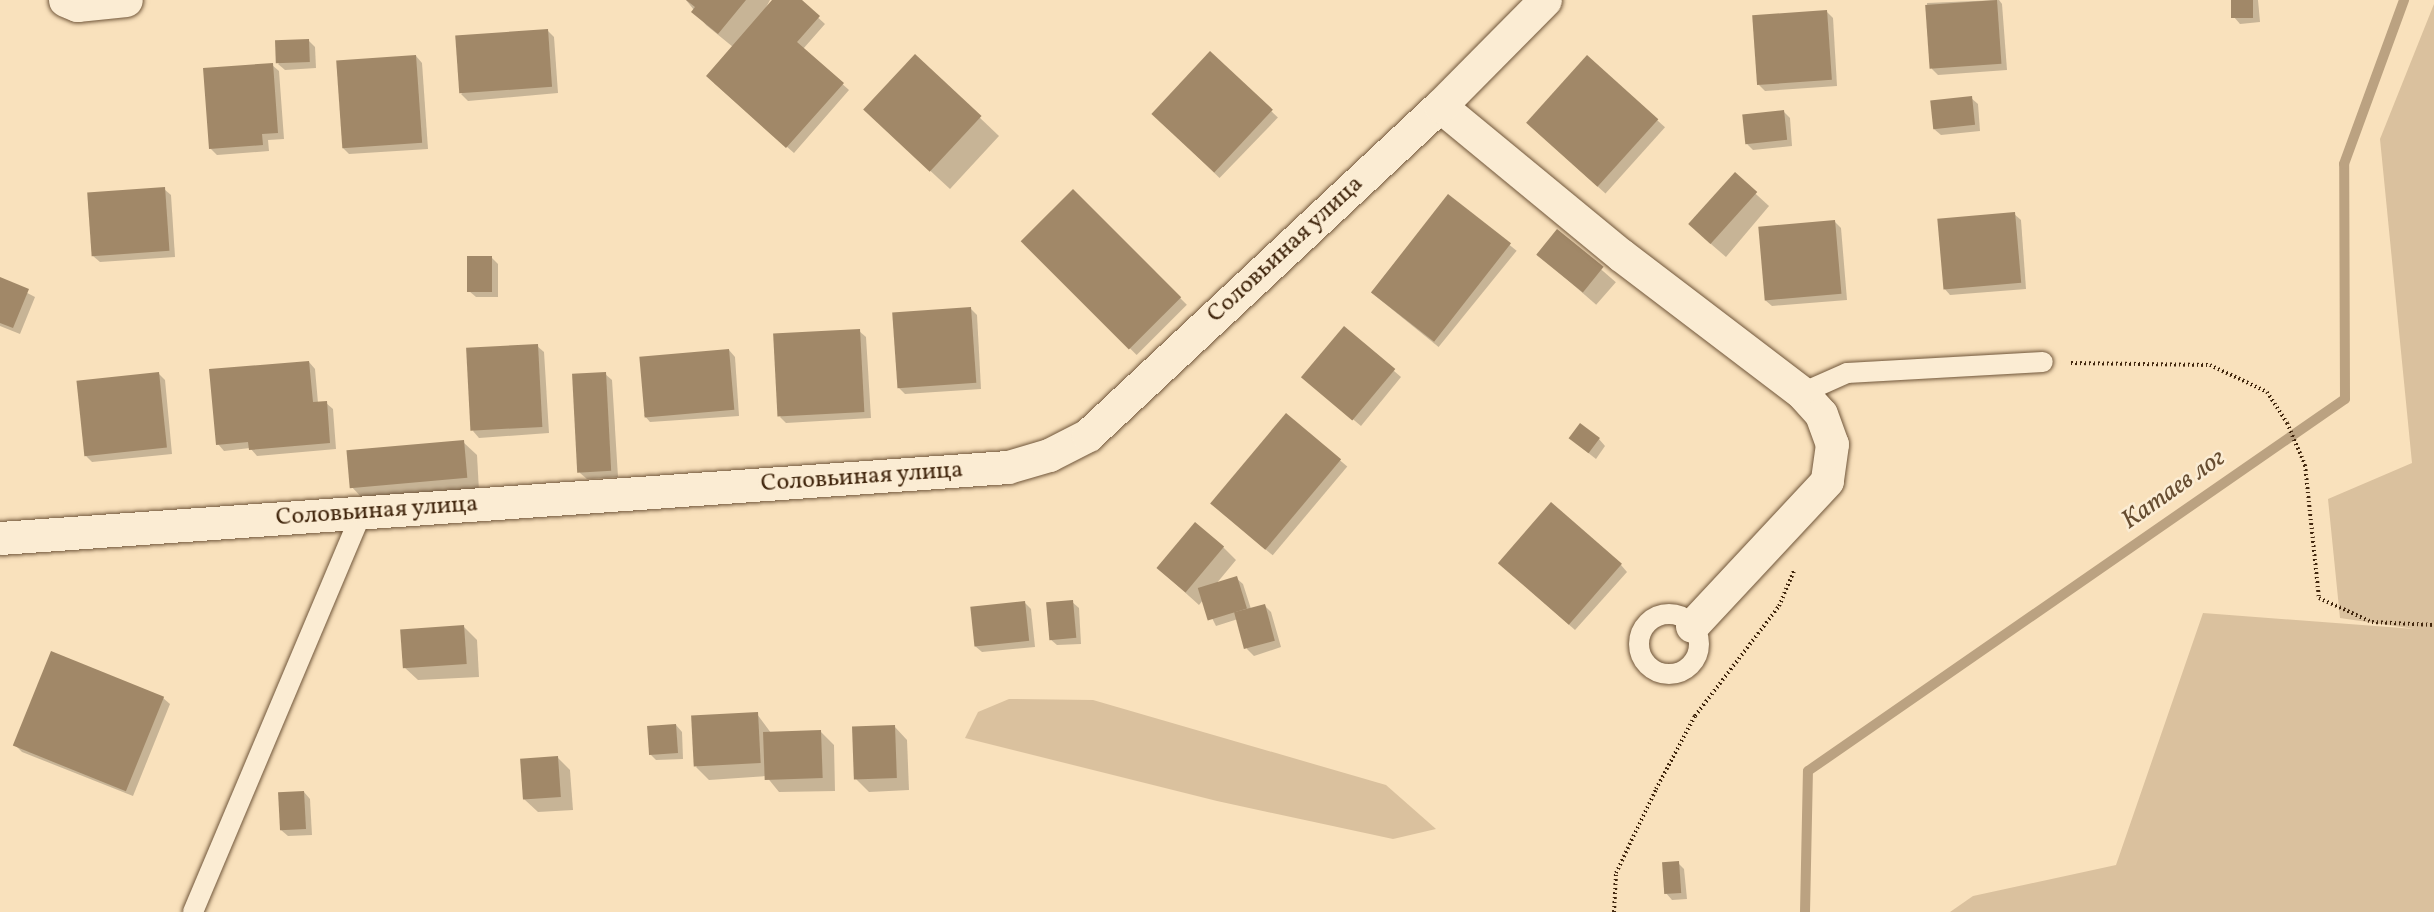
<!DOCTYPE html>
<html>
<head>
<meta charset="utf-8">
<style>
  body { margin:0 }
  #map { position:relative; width:2434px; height:912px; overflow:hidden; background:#f9e1bc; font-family:Vollkorn,serif }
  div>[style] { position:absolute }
  .green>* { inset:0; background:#dac19e }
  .shadow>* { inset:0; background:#0003; transform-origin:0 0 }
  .stream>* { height:10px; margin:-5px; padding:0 5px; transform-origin:5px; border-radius:5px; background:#bba281 }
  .building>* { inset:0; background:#a18868; transform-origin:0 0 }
  .path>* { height:4px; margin-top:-2px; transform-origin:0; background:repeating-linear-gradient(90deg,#42270e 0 1.5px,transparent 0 4.5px) }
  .roads { filter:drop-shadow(0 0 2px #70563a) drop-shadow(0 0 2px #70563a) }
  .lane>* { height:20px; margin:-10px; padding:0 10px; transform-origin:10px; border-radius:10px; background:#fbecd3 }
  .lane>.ring { margin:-10px; padding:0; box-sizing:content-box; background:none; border:20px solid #fbecd3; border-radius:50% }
  .street>* { height:33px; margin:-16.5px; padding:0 16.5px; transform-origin:16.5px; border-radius:16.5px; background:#fbecd3 }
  span { translate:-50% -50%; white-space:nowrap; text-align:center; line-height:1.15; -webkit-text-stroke:5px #fbecd3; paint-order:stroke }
  .street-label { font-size:24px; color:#42270e }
  .water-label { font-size:26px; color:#664c30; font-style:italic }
</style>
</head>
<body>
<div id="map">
  <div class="green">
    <i style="clip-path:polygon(2434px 4px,2434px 912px,1950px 912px,1973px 896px,2116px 865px,2203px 613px,2415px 629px,2340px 618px,2328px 499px,2412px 463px,2380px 139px)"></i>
    <i style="clip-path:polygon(1009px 699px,1093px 700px,1386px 785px,1436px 829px,1393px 839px,1217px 801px,965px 738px,978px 712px)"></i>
  </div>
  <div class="shadow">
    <i style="clip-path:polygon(686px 0,770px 0,764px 11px,774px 0,799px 0,825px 24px,803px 49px,849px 90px,794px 153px,714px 83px,733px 47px,706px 25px)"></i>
    <i style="clip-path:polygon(1999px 0,2002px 4px,2007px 70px,1938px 75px,1932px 69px,1927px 3px)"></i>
    <i style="clip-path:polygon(2233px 0,2258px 0,2260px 22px,2240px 24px,2234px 17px)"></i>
    <i style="clip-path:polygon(1826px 11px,1833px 18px,1837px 86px,1765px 91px,1759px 85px)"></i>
    <i style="clip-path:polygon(547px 30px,554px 37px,558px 93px,468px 101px,461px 94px)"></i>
    <i style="clip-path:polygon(308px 40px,315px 47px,316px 68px,285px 70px,278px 64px)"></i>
    <i style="left:1211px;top:53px;width:93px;height:84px;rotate:44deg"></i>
    <i style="clip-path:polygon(416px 56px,422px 63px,428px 149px,349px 154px,343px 148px)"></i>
    <i style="clip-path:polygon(915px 56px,999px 136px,950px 189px,885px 129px)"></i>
    <i style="left:1587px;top:57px;width:105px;height:89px;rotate:42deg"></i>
    <i style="clip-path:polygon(272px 65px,279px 71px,284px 139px,268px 140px,269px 151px,217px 155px,210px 148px)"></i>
    <i style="clip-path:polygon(1971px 98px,1978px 104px,1980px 131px,1941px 135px,1934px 129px)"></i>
    <i style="clip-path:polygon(1784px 112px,1790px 118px,1792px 146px,1753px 150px,1746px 143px)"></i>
    <i style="clip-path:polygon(1735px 175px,1769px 206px,1726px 257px,1704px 238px)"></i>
    <i style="clip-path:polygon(164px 189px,171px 195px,175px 257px,100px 262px,93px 256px)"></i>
    <i style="left:1073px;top:191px;width:161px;height:71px;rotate:45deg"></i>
    <i style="left:1449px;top:196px;width:87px;height:124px;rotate:39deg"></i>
    <i style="clip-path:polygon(2014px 214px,2021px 220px,2026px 289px,1950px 295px,1944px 288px)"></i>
    <i style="clip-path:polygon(1834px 221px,1841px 228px,1847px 300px,1772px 306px,1765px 300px)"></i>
    <i style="left:1557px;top:231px;width:78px;height:30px;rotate:41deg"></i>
    <i style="clip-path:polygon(491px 257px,498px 264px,498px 297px,476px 297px,469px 291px)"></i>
    <i style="clip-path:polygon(0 279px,35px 297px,20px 334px,0 326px)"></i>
    <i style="clip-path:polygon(970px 308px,977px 315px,981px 389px,905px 394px,898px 387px)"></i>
    <i style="clip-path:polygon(1344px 328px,1401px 377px,1361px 426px,1310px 383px)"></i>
    <i style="clip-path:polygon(859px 331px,866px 337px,871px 418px,786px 423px,780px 417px)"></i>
    <i style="clip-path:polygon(537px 346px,544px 352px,549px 433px,479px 438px,473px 431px)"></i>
    <i style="clip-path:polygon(729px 350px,735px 357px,739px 416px,650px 422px,644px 415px)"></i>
    <i style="clip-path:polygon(309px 362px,315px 369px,318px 403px,326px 403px,333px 409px,336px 449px,257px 456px,250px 448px,224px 451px,218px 444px)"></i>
    <i style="clip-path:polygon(159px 374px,165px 380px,172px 454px,92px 462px,86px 456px)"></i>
    <i style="clip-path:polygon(605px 374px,612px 380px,618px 477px,587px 479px,580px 473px)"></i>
    <i style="left:1286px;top:415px;width:80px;height:116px;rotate:40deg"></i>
    <i style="clip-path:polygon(1599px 439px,1605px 446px,1596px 459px,1577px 444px)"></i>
    <i style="clip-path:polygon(463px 442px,477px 455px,479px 491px,363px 499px,350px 485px)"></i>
    <i style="clip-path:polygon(1223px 547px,1236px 560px,1216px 584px,1236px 578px,1243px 584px,1251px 609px,1264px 605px,1271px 612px,1281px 647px,1254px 656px,1247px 649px,1238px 619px,1216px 626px,1203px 600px,1199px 605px,1159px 569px)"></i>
    <i style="clip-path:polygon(1621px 565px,1627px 572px,1575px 630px,1506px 569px)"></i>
    <i style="clip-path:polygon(1072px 602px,1079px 608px,1081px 644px,1057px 645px,1050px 639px)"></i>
    <i style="clip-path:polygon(1025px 603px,1031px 609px,1035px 647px,982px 652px,975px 646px)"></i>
    <i style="clip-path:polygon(463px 626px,477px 640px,479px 677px,418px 680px,404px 667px)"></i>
    <i style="clip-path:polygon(163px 698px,170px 704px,133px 796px,22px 752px,15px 745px)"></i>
    <i style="clip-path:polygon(757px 714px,771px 733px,820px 731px,834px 745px,835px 791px,779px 792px,766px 776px,709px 780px,696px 767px)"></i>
    <i style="clip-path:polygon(676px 725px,682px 732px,683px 759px,656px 760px,650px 754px)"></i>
    <i style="clip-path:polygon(894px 726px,907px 740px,909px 790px,869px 792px,856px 779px)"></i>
    <i style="clip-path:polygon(557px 757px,570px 770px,573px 810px,538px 812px,524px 799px)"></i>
    <i style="clip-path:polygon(304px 792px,310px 799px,312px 835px,288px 836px,281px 830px)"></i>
    <i style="clip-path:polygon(1678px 863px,1684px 869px,1687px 899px,1672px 900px,1666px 893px)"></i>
  </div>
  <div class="stream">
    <i style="left:1805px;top:912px;width:141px;rotate:-88.8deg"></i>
    <i style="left:1808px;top:771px;width:653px;rotate:-34.71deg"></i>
    <i style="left:2345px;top:399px;width:235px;rotate:-90.2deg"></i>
    <i style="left:2344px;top:164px;width:175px;rotate:-69.9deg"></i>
  </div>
  <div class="building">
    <i style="clip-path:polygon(686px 0,746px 0,718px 34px,691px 12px,695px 7px)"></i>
    <i style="clip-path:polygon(772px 0,802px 0,820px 16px,797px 42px,844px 83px,786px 148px,706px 76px)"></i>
    <i style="left:1997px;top:0;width:64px;height:72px;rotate:86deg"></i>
    <i style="left:2231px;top:0;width:22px;height:18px"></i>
    <i style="left:1827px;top:10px;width:70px;height:75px;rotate:86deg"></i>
    <i style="left:548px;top:29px;width:58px;height:93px;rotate:86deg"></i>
    <i style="left:309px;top:39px;width:23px;height:34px;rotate:88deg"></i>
    <i style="left:1210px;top:51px;width:86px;height:86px;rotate:43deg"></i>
    <i style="left:915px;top:54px;width:91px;height:76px;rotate:43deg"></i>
    <i style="left:416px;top:55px;width:88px;height:80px;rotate:86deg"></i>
    <i style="left:1587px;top:55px;width:96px;height:91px;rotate:42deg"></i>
    <i style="clip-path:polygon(273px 63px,278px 133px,262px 134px,263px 145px,209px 149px,203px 68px)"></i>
    <i style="left:1972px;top:96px;width:29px;height:42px;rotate:84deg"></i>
    <i style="left:1784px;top:110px;width:30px;height:42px;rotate:84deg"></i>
    <i style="left:1735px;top:172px;width:30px;height:70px;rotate:42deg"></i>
    <i style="left:165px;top:187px;width:64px;height:78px;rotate:86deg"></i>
    <i style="left:1073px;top:189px;width:153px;height:74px;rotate:45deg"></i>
    <i style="left:1448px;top:194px;width:80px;height:125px;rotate:38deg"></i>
    <i style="left:2015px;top:212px;width:71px;height:78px;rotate:85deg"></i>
    <i style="left:1835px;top:220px;width:74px;height:77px;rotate:85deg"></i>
    <i style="left:1557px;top:229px;width:60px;height:33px;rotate:39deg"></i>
    <i style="left:467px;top:256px;width:25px;height:36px"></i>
    <i style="clip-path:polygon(0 277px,29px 289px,13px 328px,0 323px)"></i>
    <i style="left:971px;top:307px;width:76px;height:79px;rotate:86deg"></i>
    <i style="left:1344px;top:326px;width:67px;height:67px;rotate:40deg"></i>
    <i style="left:860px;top:329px;width:83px;height:87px;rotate:87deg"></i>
    <i style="left:538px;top:344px;width:83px;height:72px;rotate:87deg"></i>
    <i style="left:729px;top:349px;width:61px;height:90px;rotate:85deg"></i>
    <i style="clip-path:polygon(309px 361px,313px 402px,327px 401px,330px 443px,249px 450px,248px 442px,216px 445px,209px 369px)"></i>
    <i style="left:159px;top:372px;width:76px;height:83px;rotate:84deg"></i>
    <i style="left:606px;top:372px;width:99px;height:34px;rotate:87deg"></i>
    <i style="left:1286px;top:413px;width:72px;height:118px;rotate:40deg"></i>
    <i style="left:1580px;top:423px;width:25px;height:19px;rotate:37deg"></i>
    <i style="left:464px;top:440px;width:38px;height:118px;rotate:85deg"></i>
    <i style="left:1551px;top:502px;width:94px;height:81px;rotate:41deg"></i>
    <i style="left:1195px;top:522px;width:38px;height:60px;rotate:40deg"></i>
    <i style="left:1237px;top:576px;width:34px;height:41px;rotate:73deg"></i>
    <i style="left:1073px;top:600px;width:38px;height:27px;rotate:85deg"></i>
    <i style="left:1025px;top:601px;width:40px;height:55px;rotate:84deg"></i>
    <i style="left:1265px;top:604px;width:38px;height:32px;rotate:75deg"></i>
    <i style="left:464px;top:625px;width:39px;height:64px;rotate:86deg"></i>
    <i style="left:51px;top:651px;width:122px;height:102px;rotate:22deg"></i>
    <i style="left:758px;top:712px;width:51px;height:67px;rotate:87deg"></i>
    <i style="left:676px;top:724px;width:29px;height:29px;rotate:86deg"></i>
    <i style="left:895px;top:725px;width:53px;height:43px;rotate:88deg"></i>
    <i style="left:821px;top:730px;width:48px;height:58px;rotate:88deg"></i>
    <i style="left:558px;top:756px;width:41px;height:38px;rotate:86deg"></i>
    <i style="left:304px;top:791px;width:38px;height:26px;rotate:87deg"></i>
    <i style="left:1679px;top:861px;width:32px;height:17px;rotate:86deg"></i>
  </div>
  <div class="path">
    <i style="left:2071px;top:363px;width:139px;rotate:0.8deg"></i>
    <i style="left:2210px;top:365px;width:63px;rotate:25.3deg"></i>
    <i style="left:2267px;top:392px;width:37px;rotate:57deg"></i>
    <i style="left:2287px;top:423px;width:46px;rotate:66.8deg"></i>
    <i style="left:2305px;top:465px;width:134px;rotate:84deg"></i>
    <i style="left:2319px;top:598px;width:58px;rotate:24.4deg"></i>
    <i style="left:2372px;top:622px;width:62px;rotate:2.8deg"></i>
    <i style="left:1614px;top:912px;width:39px;rotate:-87deg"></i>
    <i style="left:1616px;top:873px;width:93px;rotate:-64.5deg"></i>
    <i style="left:1656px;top:789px;width:83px;rotate:-61.9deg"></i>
    <i style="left:1695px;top:716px;width:138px;rotate:-52.6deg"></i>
    <i style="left:1779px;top:606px;width:39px;rotate:-67deg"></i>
  </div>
  <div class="roads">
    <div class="lane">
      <i style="left:1802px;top:393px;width:49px;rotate:-24deg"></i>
      <i style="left:1847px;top:373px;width:196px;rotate:-3.2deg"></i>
      <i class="ring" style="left:1639px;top:614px;width:40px;height:40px"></i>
      <i style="left:193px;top:912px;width:432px;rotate:-67.1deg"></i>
    </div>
    <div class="street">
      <i style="left:65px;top:0;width:13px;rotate:23deg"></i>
      <i style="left:77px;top:5px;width:49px;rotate:-5.8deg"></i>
      <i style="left:1440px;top:106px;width:234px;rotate:39.5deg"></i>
      <i style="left:1621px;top:255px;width:228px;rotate:37.3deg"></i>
      <i style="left:1802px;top:393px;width:28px;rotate:48deg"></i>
      <i style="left:1821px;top:414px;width:32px;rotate:70deg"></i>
      <i style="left:1832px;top:444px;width:37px;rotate:98deg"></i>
      <i style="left:1827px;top:481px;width:198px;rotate:133deg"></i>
      <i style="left:0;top:538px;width:1010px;rotate:-4.03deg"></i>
      <i style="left:1008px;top:467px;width:43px;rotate:-16.3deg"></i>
      <i style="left:1049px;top:455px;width:44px;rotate:-27.1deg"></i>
      <i style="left:1088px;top:435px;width:482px;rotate:-43.1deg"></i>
      <i style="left:1440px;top:106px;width:149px;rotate:-45.3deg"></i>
    </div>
  </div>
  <div class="street-label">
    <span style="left:1286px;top:250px;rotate:-43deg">Соловьиная улица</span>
    <span style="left:862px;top:478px;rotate:-4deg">Соловьиная улица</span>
    <span style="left:377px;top:512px;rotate:-4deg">Соловьиная улица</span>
  </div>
  <div class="water-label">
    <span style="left:2174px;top:490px;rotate:-35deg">Катаев лог</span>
  </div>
</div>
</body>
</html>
